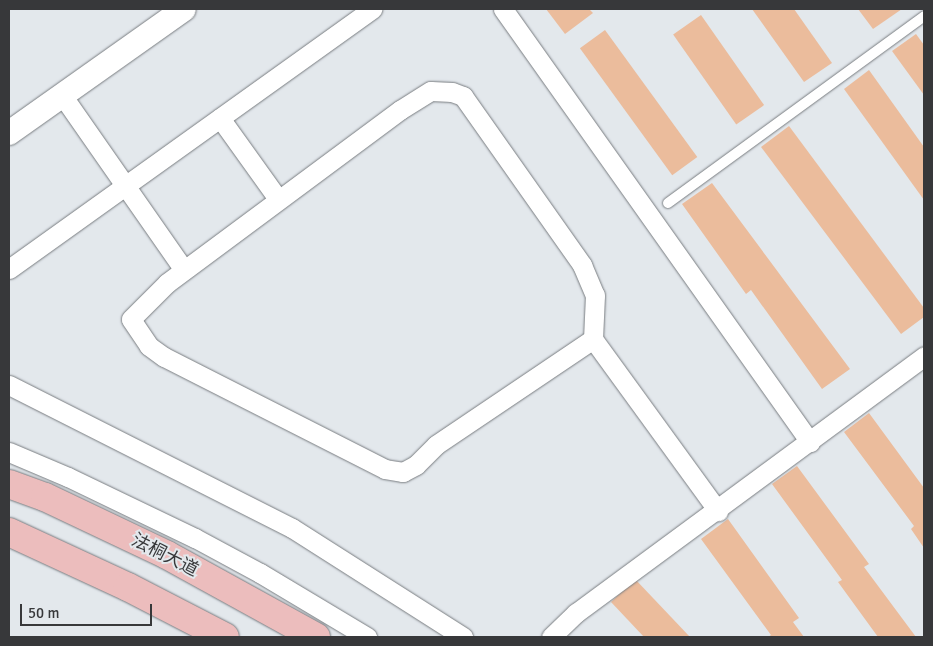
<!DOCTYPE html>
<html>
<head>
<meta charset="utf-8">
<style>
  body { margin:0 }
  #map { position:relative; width:933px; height:646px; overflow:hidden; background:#e3e8ec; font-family:Signika,"Noto Sans SC",sans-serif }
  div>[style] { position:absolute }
  .building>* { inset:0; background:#ebbc9c; transform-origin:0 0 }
  .roads { filter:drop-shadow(0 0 1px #787c80) drop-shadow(0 0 1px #787c80) }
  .service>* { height:10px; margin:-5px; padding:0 5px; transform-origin:5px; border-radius:5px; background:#fff }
  .minor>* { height:19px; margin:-9.5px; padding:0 9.5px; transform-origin:9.5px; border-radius:9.5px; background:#fff }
  .tertiary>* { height:24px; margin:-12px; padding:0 12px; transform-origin:12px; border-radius:12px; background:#fff }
  .primary>* { height:28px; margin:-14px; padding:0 14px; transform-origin:14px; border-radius:14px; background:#ecbdbd }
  span { translate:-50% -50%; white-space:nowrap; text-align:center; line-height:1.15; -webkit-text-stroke:4px #e3e8ec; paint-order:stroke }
  .street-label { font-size:18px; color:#37383a }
  .frame { position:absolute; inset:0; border:10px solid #37383a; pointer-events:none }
  .scale { position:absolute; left:20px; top:604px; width:132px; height:22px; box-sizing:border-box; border:2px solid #37383a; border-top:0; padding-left:6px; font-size:15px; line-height:18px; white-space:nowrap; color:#37383a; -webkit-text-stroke:4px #e3e8ec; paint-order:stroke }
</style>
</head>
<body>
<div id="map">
  <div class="building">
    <i style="clip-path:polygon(546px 9px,589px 9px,593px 13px,565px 34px)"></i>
    <i style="clip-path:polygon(752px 9px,794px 9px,832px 63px,804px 82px)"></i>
    <i style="clip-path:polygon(858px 9px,902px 9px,873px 29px)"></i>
    <i style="left:701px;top:15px;width:110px;height:34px;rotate:55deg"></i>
    <i style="left:605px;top:30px;width:157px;height:31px;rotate:54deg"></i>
    <i style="clip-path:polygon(916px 34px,924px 45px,924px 95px,892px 51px)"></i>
    <i style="clip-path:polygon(869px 70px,924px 147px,924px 200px,844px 89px)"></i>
    <i style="clip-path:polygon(789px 126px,924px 308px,924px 317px,901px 334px,761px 147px)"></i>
    <i style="clip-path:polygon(712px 183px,850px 369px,822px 389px,751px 290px,746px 294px,682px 204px)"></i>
    <i style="clip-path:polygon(869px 413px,924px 488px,924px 548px,911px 529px,914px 526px,844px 432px)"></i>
    <i style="clip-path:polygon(797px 466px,869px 564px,864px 567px,916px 637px,878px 637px,838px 582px,842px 580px,772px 484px)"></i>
    <i style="clip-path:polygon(728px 519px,799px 618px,793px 622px,804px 637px,768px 637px,771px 635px,701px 539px)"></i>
    <i style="clip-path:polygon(635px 579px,690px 637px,644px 637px,611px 602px)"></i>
  </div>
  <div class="roads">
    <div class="service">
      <i style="left:668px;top:203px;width:317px;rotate:-36.1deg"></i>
    </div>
    <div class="minor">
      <i style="left:503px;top:9px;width:531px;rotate:54.66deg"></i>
      <i style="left:62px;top:95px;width:213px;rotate:55.1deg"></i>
      <i style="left:220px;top:118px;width:100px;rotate:54.4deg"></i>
      <i style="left:9px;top:269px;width:447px;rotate:-35.6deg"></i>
      <i style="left:593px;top:339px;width:189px;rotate:146deg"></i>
      <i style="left:436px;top:445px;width:28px;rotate:135deg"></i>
      <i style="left:416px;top:465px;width:15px;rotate:152deg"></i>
      <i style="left:403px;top:472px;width:18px;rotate:-171deg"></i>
      <i style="left:385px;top:469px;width:248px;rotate:-153.1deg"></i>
      <i style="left:164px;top:357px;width:19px;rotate:-144deg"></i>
      <i style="left:149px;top:346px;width:32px;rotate:-124deg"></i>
      <i style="left:131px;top:319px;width:51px;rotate:-45deg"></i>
      <i style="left:167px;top:283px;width:290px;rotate:-36.6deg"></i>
      <i style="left:400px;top:110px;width:36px;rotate:-32deg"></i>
      <i style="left:431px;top:91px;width:21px;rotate:3deg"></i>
      <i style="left:452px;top:92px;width:12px;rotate:20deg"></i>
      <i style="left:463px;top:96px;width:207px;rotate:54.8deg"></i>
      <i style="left:582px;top:265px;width:33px;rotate:67deg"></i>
      <i style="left:595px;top:295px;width:44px;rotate:92.6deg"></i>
      <i style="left:593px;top:339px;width:213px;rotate:54deg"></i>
      <i style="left:9px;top:385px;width:317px;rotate:26.8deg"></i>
      <i style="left:292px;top:528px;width:203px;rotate:32.5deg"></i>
      <i style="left:9px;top:452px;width:64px;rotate:23deg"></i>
      <i style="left:68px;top:477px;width:141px;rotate:25.7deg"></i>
      <i style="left:195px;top:538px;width:74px;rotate:28.3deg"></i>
      <i style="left:260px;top:573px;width:125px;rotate:30.9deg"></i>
      <i style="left:551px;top:637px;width:35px;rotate:-44deg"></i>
      <i style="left:576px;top:613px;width:433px;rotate:-36.4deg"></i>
    </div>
    <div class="tertiary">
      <i style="left:9px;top:133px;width:214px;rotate:-35.3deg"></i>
    </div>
    <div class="primary">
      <i style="left:9px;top:484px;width:38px;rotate:20deg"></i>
      <i style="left:45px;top:497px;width:135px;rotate:25.4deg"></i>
      <i style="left:167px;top:555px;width:170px;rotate:28.8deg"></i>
      <i style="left:9px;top:532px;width:131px;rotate:24.8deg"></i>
      <i style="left:128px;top:587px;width:109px;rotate:27.3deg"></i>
    </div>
  </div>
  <div class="street-label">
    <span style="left:165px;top:555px;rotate:27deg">法桐大道</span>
  </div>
  <div class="frame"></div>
  <div class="scale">50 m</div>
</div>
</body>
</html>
